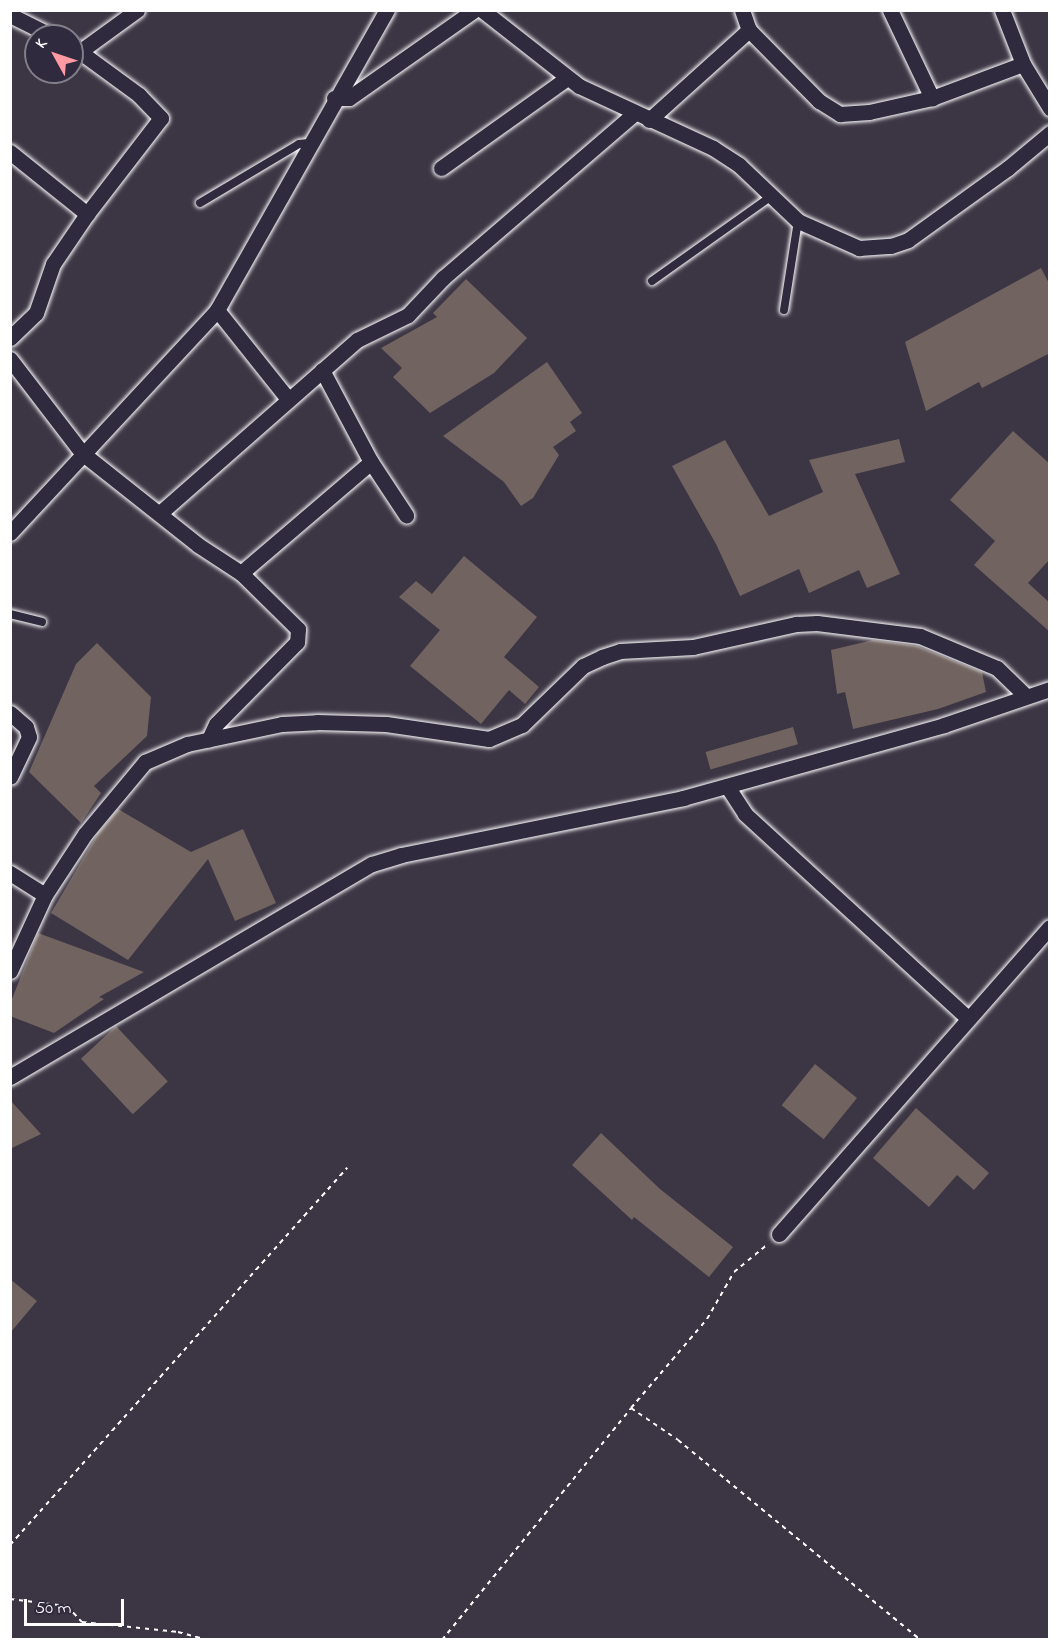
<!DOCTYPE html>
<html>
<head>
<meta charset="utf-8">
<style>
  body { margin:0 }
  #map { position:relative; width:1060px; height:1650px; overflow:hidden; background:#3c3544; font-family:"Indie Flower",sans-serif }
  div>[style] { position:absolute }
  .building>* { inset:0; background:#71635f; transform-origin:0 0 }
  .path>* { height:2px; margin-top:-1px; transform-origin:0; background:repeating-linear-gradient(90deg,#fff 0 4.5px,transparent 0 9px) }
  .roads { filter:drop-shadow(0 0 2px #fff) drop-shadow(0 0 2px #fff) }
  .lane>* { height:8px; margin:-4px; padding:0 4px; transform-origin:4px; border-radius:4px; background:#2f2a3d }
  .street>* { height:15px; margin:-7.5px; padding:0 7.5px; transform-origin:7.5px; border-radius:7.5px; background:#2f2a3d }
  span { translate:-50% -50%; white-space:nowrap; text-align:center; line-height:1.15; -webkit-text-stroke:4.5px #2f2a3d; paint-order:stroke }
  .frame { position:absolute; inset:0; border:12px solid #fff; pointer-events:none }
  .north { position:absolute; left:24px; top:24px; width:60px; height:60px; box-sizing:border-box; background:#2f2a3d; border:2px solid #827f8b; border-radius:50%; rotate:310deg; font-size:16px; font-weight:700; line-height:24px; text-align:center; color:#fff }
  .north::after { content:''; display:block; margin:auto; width:21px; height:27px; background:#ff9aa2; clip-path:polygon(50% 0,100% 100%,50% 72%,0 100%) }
  .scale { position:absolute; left:24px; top:1599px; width:100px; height:27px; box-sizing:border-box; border:3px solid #fff; border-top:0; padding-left:8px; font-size:18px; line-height:21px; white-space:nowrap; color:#fff; -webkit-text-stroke:4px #2f2a3d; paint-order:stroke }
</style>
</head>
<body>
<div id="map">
  <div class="building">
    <i style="clip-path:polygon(1041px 268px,1050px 285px,1050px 353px,982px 388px,979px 382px,926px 411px,905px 342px)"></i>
    <i style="clip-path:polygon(466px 279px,527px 338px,494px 373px,430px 413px,393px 377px,402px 368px,381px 348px,437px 317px,433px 313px)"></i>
    <i style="clip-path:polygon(547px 362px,582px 413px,570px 422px,576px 431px,553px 447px,559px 455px,533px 498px,521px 506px,504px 482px,443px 436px)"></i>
    <i style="clip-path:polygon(1013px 431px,1050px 464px,1050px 559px,1028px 583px,1050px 603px,1050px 632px,974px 565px,995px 541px,950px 500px)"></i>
    <i style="clip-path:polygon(899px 439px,905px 462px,855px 474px,900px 574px,867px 588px,859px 570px,809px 593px,799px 569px,740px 596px,716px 544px,672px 466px,725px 440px,769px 516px,823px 492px,809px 460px)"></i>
    <i style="clip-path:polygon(464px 556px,537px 617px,504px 657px,539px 687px,525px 704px,509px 690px,481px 724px,410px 666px,440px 630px,399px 597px,416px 581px,432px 594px)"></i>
    <i style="clip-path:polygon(873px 640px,917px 646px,982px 672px,986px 692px,938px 709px,853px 729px,845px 692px,837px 694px,831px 650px)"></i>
    <i style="clip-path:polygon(97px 643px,151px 697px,147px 736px,94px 786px,101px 793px,81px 823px,29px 772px,76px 664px)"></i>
    <i style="left:793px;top:727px;width:18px;height:91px;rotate:74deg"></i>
    <i style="clip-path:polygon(118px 809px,191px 852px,243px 829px,276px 903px,235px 921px,208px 859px,128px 960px,51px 913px,98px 833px)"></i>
    <i style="clip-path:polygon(38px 933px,125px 965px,144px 972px,99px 997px,104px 999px,54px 1033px,10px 1016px,10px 1004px)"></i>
    <i style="left:116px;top:1026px;width:76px;height:48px;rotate:47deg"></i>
    <i style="left:815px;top:1064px;width:54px;height:53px;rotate:39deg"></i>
    <i style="clip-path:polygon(10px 1100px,41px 1134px,10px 1149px)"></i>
    <i style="clip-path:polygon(916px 1108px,989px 1173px,974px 1190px,957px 1175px,929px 1207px,873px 1158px)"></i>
    <i style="clip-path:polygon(601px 1133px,660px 1189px,733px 1247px,709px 1277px,634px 1217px,632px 1220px,572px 1165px)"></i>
    <i style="clip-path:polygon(10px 1279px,37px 1301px,10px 1333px)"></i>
  </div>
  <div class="path">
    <i style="left:631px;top:1408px;width:117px;rotate:-49.5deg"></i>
    <i style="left:707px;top:1319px;width:54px;rotate:-60.1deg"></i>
    <i style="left:734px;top:1272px;width:44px;rotate:-39.5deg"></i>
    <i style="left:10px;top:1545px;width:506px;rotate:-48.21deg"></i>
    <i style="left:10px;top:1599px;width:57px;rotate:7deg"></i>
    <i style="left:67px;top:1606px;width:22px;rotate:47deg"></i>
    <i style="left:82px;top:1622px;width:97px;rotate:5.9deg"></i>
    <i style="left:178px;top:1632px;width:30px;rotate:15deg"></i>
    <i style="left:442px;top:1640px;width:299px;rotate:-50.8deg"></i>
    <i style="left:631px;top:1408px;width:57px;rotate:34.2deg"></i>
    <i style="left:678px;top:1440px;width:315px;rotate:39.5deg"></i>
  </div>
  <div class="roads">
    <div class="lane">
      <i style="left:200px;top:203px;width:115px;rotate:-30.8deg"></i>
      <i style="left:299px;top:144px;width:9px;rotate:-6deg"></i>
      <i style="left:652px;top:281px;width:145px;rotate:-35.4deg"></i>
      <i style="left:784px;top:310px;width:90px;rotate:-81.1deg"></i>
      <i style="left:10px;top:614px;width:33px;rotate:14deg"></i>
    </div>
    <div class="street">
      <i style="left:482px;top:10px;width:123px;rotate:38.1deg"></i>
      <i style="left:579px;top:86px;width:148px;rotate:24.8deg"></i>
      <i style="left:713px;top:148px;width:31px;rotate:33deg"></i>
      <i style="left:739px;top:165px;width:81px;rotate:43.5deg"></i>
      <i style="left:798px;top:221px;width:67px;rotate:23.9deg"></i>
      <i style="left:859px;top:248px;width:32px;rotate:-4deg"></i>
      <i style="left:891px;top:246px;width:18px;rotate:-19deg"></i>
      <i style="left:908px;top:240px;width:123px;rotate:-35.8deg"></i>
      <i style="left:1008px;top:168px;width:55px;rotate:-39.8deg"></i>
      <i style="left:742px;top:10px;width:21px;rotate:71deg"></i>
      <i style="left:749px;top:30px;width:100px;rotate:45.4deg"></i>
      <i style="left:819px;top:101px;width:25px;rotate:32deg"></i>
      <i style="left:840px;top:114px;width:29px;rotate:-4deg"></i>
      <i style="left:869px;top:112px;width:65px;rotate:-12.5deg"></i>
      <i style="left:932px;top:98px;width:97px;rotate:-20.5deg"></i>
      <i style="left:890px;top:10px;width:98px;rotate:64.5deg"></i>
      <i style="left:1002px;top:10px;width:58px;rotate:68.7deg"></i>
      <i style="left:1023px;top:64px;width:52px;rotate:58.5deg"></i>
      <i style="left:10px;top:15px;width:47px;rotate:26.6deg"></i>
      <i style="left:82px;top:50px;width:68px;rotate:-36deg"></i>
      <i style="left:334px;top:98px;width:15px"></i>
      <i style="left:349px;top:98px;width:153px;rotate:-35.1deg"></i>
      <i style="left:649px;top:120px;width:135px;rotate:-42deg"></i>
      <i style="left:10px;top:152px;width:99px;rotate:38.8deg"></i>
      <i style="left:441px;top:168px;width:155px;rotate:-35.5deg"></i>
      <i style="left:217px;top:310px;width:114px;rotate:51.4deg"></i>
      <i style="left:10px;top:338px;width:36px;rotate:-44deg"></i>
      <i style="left:36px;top:313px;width:52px;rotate:-70.9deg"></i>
      <i style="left:53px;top:264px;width:60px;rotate:-55.8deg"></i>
      <i style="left:87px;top:214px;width:121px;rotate:-52.4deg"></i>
      <i style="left:161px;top:118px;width:32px;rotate:-134deg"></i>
      <i style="left:139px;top:95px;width:83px;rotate:-143.8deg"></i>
      <i style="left:10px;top:359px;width:118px;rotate:52.5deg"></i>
      <i style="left:82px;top:453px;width:148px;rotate:38.4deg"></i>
      <i style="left:198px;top:545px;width:51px;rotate:33.1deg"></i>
      <i style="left:241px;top:573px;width:80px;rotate:44.5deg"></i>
      <i style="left:298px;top:629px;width:13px;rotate:94deg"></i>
      <i style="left:297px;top:642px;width:115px;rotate:134.6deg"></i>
      <i style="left:216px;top:724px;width:17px;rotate:115deg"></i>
      <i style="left:322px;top:370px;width:104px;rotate:62deg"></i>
      <i style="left:371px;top:462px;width:64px;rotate:56.6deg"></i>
      <i style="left:160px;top:513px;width:262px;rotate:-41.3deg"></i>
      <i style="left:357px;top:340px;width:57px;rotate:-26.1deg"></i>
      <i style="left:408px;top:315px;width:51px;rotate:-46.6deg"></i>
      <i style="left:443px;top:278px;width:253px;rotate:-40.7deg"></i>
      <i style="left:10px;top:533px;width:304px;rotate:-47.1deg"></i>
      <i style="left:217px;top:310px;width:345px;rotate:-60.5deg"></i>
      <i style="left:241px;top:573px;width:171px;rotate:-40.5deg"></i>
      <i style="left:10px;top:713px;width:21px;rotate:41deg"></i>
      <i style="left:26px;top:727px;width:10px;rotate:73deg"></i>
      <i style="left:29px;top:737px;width:44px;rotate:115.4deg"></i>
      <i style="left:727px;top:786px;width:33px;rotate:57deg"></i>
      <i style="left:745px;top:814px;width:302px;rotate:42.5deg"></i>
      <i style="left:10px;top:873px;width:41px;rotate:32.2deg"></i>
      <i style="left:10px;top:971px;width:84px;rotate:-65.3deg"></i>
      <i style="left:45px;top:895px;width:73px;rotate:-56.7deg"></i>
      <i style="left:85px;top:834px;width:94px;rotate:-50.2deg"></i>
      <i style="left:145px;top:762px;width:46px;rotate:-23.2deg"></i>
      <i style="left:187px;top:744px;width:97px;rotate:-11.9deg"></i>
      <i style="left:282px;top:724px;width:35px;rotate:-3deg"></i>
      <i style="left:317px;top:722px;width:69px;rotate:1.7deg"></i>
      <i style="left:386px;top:724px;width:104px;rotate:8.3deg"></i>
      <i style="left:489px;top:739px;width:36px;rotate:-23deg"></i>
      <i style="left:522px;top:725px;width:85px;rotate:-44deg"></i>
      <i style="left:583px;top:666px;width:21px;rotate:-25deg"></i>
      <i style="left:602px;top:657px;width:19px;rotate:-18deg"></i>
      <i style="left:620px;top:651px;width:73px;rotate:-3.1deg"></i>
      <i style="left:693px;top:647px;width:106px;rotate:-12.6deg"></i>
      <i style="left:796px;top:624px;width:21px;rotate:-3deg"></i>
      <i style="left:817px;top:623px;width:104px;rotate:7.2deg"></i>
      <i style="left:920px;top:636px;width:83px;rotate:22.6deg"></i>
      <i style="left:997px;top:668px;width:40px;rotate:44deg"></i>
      <i style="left:10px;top:1077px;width:420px;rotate:-30.5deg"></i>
      <i style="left:372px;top:864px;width:30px;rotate:-17deg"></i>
      <i style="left:401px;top:855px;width:288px;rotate:-11.4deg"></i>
      <i style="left:683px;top:798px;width:271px;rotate:-15.6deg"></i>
      <i style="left:944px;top:725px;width:112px;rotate:-18.8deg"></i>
      <i style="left:779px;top:1234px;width:409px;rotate:-48.6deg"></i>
    </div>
  </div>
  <div class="frame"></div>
  <div class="north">K</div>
  <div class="scale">50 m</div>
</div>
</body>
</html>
